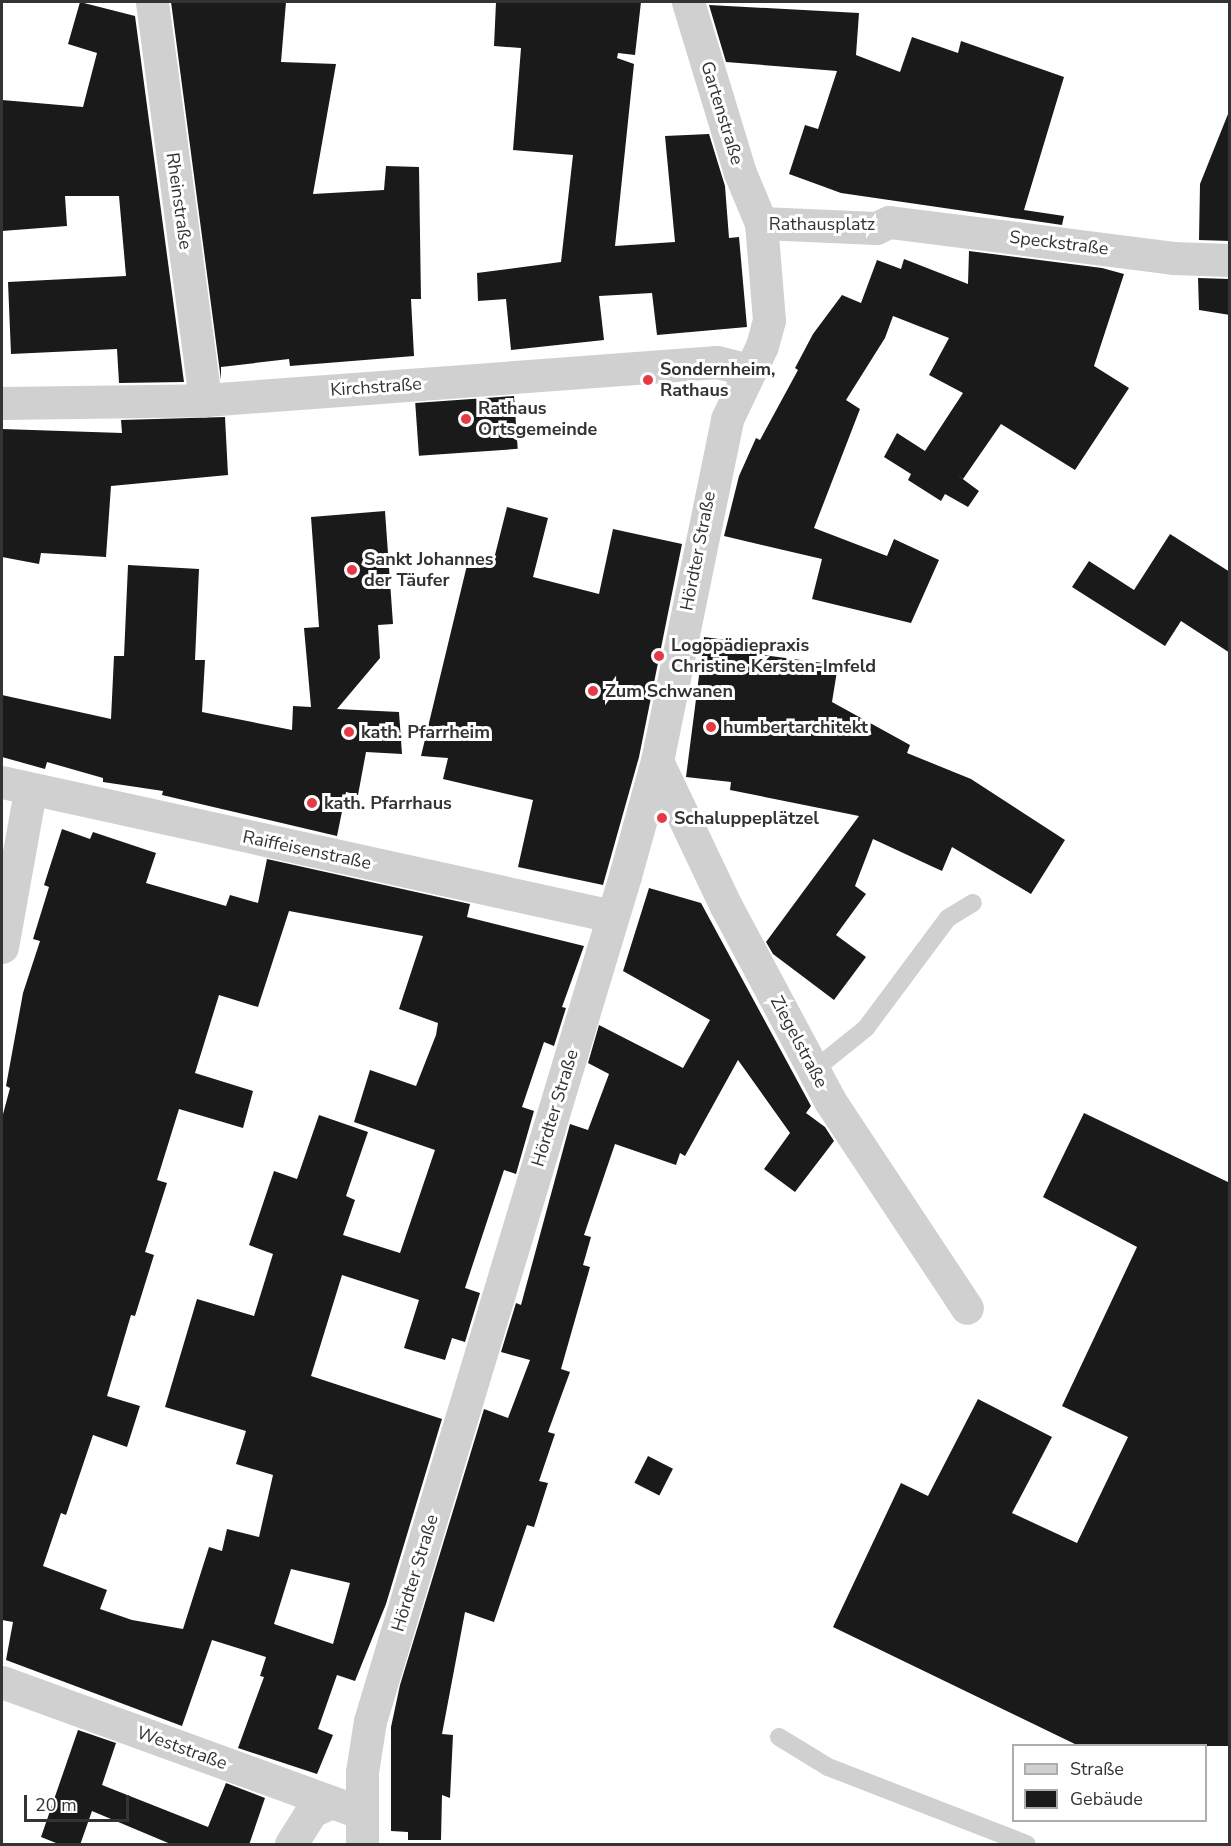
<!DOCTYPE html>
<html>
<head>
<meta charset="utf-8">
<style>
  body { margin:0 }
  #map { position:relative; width:1231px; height:1846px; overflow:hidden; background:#fff; font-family:"Nunito Sans",sans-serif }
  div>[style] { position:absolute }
  .building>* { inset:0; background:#1a1a1a; transform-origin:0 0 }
  .service>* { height:18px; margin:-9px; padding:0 9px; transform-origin:9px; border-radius:9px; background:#d0d0d0 }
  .minor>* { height:33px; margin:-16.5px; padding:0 16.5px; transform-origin:16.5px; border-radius:16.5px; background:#d0d0d0 }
  .dots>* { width:16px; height:16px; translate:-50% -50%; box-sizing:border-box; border:3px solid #fff; border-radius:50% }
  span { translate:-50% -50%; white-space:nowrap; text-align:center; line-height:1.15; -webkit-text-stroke:6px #fff; paint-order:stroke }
  .street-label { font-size:18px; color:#333 }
  .poi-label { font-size:18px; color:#333; font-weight:700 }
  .left { translate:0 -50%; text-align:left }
  .frame { position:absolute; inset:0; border:3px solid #333; pointer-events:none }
  .legend { position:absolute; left:1012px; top:1744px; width:195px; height:78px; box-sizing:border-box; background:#fff; border:2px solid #adadad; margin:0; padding:8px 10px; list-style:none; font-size:18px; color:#333 }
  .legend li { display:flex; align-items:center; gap:12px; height:30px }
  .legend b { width:30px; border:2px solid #adadad }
  .scale { position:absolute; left:24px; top:1795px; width:105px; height:27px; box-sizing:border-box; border:3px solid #333; border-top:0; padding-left:8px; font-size:18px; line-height:21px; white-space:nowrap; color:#333; -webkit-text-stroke:4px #fff; paint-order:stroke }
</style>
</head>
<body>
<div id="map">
  <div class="building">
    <i style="clip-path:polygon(80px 2px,135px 16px,184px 382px,119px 383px,117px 349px,11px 354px,8px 282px,126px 276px,119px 196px,65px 196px,67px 226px,2px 231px,2px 100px,83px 107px,97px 53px,68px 44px)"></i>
    <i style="clip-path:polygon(171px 2px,286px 2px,281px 62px,336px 64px,313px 194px,384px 190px,386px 166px,419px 167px,421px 299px,411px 299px,414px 356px,290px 366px,289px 359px,221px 367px,221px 380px)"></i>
    <i style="clip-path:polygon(496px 2px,641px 2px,635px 55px,618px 53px,617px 58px,634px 64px,615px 246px,675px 242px,665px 136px,709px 134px,725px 186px,729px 238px,739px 237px,747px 327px,657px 335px,652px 293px,599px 296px,604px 340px,511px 350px,506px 299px,478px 301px,477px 273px,561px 262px,573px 155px,513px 150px,521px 48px,494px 46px)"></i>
    <i style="clip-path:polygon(709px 5px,859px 13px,856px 55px,900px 72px,912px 37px,958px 53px,961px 41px,1064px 77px,1024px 210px,1064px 216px,1062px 225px,841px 193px,789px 174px,805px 125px,818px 129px,837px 71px,726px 62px)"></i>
    <i style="clip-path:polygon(1228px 114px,1230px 241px,1199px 240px,1200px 184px)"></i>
    <i style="clip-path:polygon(969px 251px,1102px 268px,1124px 274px,1094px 366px,1129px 388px,1075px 470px,1001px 424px,963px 479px,956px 474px,979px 491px,968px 507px,945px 494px,941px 501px,908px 480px,911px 474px,884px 457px,897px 433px,925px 451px,963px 393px,929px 375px,949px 338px,893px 316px,885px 338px,846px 400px,860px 409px,814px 528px,887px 556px,894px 539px,939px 560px,911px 623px,812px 599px,822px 559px,724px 536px,739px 476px,756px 438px,760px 440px,798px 370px,795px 368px,813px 334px,842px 295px,861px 303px,877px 260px,901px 269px,904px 259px,968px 284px)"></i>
    <i style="clip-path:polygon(1198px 278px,1230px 279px,1230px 315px,1199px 310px)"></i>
    <i style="left:514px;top:396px;width:53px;height:99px;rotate:86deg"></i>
    <i style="clip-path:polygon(225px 417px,228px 475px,111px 486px,106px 557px,41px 553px,39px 564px,2px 557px,2px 429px,122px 433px,121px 420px)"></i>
    <i style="clip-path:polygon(507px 507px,548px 518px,533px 577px,599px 594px,613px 529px,682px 544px,639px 757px,603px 885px,518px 867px,533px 800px,443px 779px,448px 758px,421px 756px,468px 561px,492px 567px)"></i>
    <i style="clip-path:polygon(385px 511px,393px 624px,378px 625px,380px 658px,337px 709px,399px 712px,402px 754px,366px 752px,358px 795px,346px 792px,337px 836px,162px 795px,163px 791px,103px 782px,103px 778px,47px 762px,45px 769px,2px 757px,2px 695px,111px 719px,114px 656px,124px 656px,128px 565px,199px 569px,195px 660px,205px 660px,202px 712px,292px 730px,293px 706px,311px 707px,304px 628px,319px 627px,311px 517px)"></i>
    <i style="clip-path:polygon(1170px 534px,1230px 572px,1230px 653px,1181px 621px,1165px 646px,1072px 587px,1089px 561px,1134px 590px)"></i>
    <i style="clip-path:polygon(704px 637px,764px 645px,763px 655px,838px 665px,832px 702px,910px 745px,907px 753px,971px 779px,1065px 840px,1031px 894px,952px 847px,942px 871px,873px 839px,855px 886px,866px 894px,836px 935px,866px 957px,834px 1000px,773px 954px,766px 942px,859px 816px,730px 790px,731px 782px,686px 777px)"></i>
    <i style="clip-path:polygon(evenodd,62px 829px,90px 839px,93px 832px,156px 853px,146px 883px,226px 906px,230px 895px,258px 903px,267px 859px,470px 904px,467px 917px,584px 946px,562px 1007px,566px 1008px,554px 1046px,544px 1042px,522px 1107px,534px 1111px,516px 1174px,504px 1170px,465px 1288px,480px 1293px,465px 1342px,452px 1338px,445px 1360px,404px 1348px,419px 1300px,342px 1275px,311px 1376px,442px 1419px,386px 1604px,355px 1681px,337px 1675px,318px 1729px,333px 1735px,317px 1774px,238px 1748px,264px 1677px,260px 1676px,266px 1657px,212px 1640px,182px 1726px,6px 1660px,13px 1622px,2px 1620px,2px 1118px,10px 1088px,6px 1086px,23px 993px,40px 941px,33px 939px,49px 887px,44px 885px,62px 829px,289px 911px,423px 936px,399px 1009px,438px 1023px,436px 1035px,416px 1086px,370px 1070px,354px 1122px,435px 1150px,400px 1253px,343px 1235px,355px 1200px,346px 1196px,368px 1132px,319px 1115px,297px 1179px,274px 1171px,249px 1245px,273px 1254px,254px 1316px,197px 1299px,165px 1407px,246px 1431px,236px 1464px,273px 1475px,259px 1537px,227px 1529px,222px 1551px,209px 1547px,183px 1629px,132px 1620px,100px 1609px,107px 1590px,43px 1566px,61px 1513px,66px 1515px,93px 1435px,127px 1447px,140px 1406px,107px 1396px,131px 1315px,135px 1316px,154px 1255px,145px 1252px,167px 1183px,157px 1180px,179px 1109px,243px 1128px,253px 1091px,195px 1073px,219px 995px,258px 1007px,289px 911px,62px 829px,291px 1569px,350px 1583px,333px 1644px,274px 1624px,291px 1569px)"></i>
    <i style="clip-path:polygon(649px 888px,701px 903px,811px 1106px,806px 1113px,825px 1127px,834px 1141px,795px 1192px,764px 1169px,790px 1133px,738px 1060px,685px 1156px,680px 1153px,676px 1165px,615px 1144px,584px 1235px,591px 1237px,583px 1265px,590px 1267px,561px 1369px,570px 1372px,548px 1432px,555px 1434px,539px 1481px,548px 1483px,534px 1527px,527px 1525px,494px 1622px,465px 1612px,442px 1734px,453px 1735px,450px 1798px,442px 1795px,441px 1840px,408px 1840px,408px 1832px,391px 1831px,391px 1727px,400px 1685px,484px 1409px,508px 1418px,530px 1360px,501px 1352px,516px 1303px,521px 1305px,570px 1124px,588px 1130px,609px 1074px,588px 1063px,599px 1025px,683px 1068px,710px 1020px,623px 971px)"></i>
    <i style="clip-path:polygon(1084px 1113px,1230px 1183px,1230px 1746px,1079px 1746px,833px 1627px,901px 1483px,928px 1496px,978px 1399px,1052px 1437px,1012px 1513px,1077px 1543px,1128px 1437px,1062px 1406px,1137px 1247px,1043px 1197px)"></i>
    <i style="left:648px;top:1456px;width:28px;height:30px;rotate:27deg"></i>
    <i style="clip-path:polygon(78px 1730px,116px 1743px,102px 1785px,208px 1827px,226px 1783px,265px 1798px,249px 1845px,173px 1845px,92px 1811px,80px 1845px,61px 1845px,41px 1837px)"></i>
  </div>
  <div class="service">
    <i style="left:814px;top:1070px;width:67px;rotate:-38.9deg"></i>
    <i style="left:866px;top:1028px;width:137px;rotate:-53.3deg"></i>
    <i style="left:948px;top:918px;width:29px;rotate:-31deg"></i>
    <i style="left:779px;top:1737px;width:57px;rotate:31.5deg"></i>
    <i style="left:828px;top:1767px;width:213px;rotate:21.2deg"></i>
  </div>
  <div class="minor">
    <i style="left:152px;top:2px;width:402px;rotate:82.4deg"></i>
    <i style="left:761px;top:223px;width:115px;rotate:2.5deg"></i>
    <i style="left:876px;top:228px;width:14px;rotate:-25deg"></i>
    <i style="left:889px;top:222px;width:286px;rotate:7.2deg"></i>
    <i style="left:1173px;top:258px;width:57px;rotate:2deg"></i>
    <i style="left:2px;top:403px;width:203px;rotate:-0.8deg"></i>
    <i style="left:205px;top:400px;width:513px;rotate:-4.24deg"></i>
    <i style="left:717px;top:362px;width:33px;rotate:14deg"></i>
    <i style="left:657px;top:761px;width:161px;rotate:64.6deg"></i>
    <i style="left:726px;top:906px;width:221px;rotate:61.9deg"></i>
    <i style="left:830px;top:1101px;width:248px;rotate:56.5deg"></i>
    <i style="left:2px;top:782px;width:625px;rotate:12.39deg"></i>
    <i style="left:2px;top:947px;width:158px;rotate:-79.8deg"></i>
    <i style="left:2px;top:1682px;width:383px;rotate:20deg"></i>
    <i style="left:291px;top:1844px;width:39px;rotate:-58deg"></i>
    <i style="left:312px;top:1811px;width:21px;rotate:-25deg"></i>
    <i style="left:362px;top:1844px;width:72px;rotate:-90deg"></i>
    <i style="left:362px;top:1772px;width:52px;rotate:-81.1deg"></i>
    <i style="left:370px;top:1721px;width:883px;rotate:-73.21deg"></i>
    <i style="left:625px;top:876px;width:119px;rotate:-74.5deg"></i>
    <i style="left:657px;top:761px;width:349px;rotate:-78.4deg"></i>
    <i style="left:727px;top:419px;width:81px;rotate:-64.4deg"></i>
    <i style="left:762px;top:346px;width:27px;rotate:-75deg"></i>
    <i style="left:769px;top:320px;width:97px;rotate:-94.7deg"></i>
    <i style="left:761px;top:223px;width:54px;rotate:-112.8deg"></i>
    <i style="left:740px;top:173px;width:179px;rotate:-106.9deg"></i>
  </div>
  <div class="dots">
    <i style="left:648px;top:380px;background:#e63946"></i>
    <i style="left:466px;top:419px;background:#e63946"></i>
    <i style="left:352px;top:570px;background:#e63946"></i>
    <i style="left:659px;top:656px;background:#e63946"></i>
    <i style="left:593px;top:691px;background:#e63946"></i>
    <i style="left:711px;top:727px;background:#e63946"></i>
    <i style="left:349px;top:732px;background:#e63946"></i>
    <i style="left:312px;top:803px;background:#e63946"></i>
    <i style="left:662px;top:818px;background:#e63946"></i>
  </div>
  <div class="street-label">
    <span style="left:722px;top:113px;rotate:73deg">Gartenstraße</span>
    <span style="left:179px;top:201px;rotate:82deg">Rheinstraße</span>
    <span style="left:822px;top:224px">Rathausplatz</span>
    <span style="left:1059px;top:243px;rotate:7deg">Speckstraße</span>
    <span style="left:376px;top:387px;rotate:-4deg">Kirchstraße</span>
    <span style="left:698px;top:551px;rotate:-79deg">Hördter Straße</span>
    <span style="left:307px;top:850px;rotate:12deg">Raiffeisenstraße</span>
    <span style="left:799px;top:1042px;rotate:62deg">Ziegelstraße</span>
    <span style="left:555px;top:1108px;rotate:-73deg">Hördter Straße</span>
    <span style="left:415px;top:1573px;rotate:-73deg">Hördter Straße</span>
    <span style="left:182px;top:1748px;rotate:20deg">Weststraße</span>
  </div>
  <div class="poi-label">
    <span class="left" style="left:660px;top:380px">Sondernheim,<br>Rathaus</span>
    <span class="left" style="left:478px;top:419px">Rathaus<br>Ortsgemeinde</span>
    <span class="left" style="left:364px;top:570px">Sankt Johannes<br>der Täufer</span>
    <span class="left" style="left:671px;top:656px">Logopädiepraxis<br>Christine Kersten-Imfeld</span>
    <span class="left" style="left:605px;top:691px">Zum Schwanen</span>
    <span class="left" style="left:723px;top:727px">humbertarchitekt</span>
    <span class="left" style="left:361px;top:732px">kath. Pfarrheim</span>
    <span class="left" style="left:324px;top:803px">kath. Pfarrhaus</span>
    <span class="left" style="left:674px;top:818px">Schaluppeplätzel</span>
  </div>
  <div class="frame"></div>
  <ul class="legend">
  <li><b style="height:8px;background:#d0d0d0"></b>Straße</li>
  <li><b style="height:16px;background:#1a1a1a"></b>Gebäude</li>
  </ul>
  <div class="scale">20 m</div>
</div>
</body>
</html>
